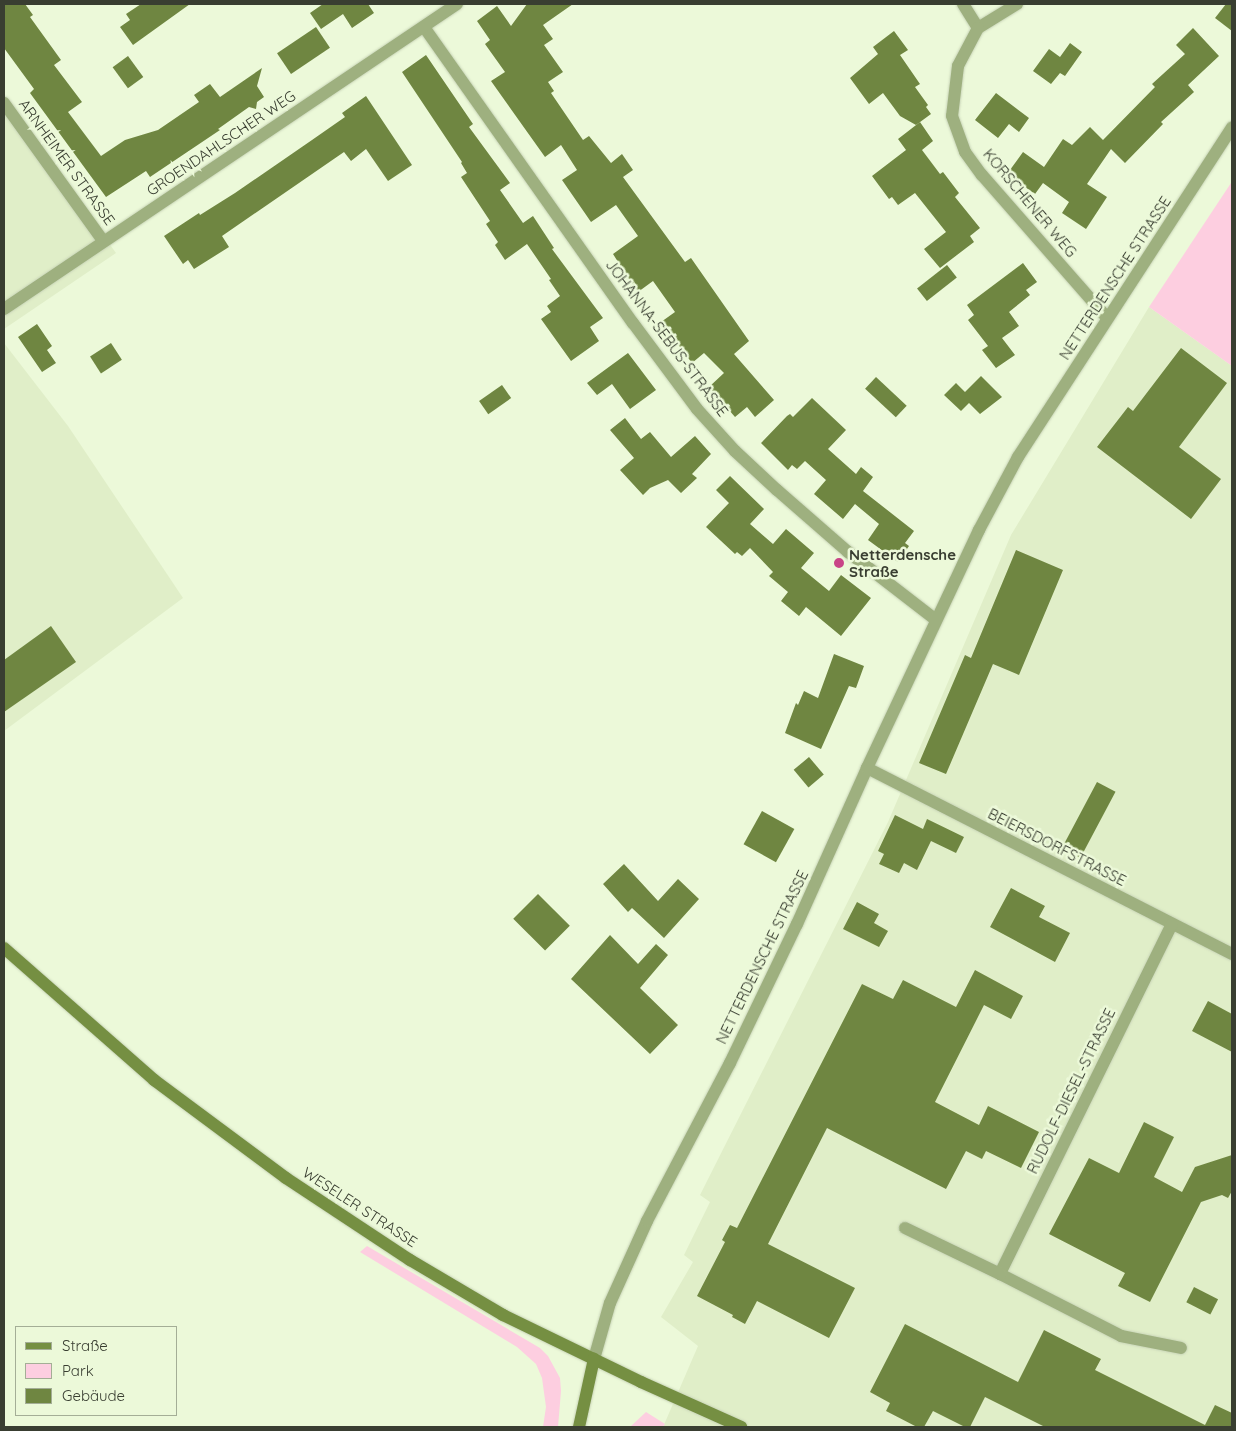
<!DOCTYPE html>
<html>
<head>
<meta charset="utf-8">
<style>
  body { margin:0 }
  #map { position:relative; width:1236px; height:1431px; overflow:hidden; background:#ecf9d9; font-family:Quicksand,sans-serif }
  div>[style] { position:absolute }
  .built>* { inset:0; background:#e0eec8 }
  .green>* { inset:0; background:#fdcee0 }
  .building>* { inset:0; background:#6f8641; transform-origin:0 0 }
  .roads { filter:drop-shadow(0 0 1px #c8d4b7) drop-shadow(0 0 1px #c8d4b7) }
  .minor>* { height:12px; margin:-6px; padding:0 6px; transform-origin:6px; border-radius:6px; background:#9eb07f }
  .tertiary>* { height:12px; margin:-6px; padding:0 6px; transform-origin:6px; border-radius:6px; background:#9eb07f }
  .secondary>* { height:12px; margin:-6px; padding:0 6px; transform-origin:6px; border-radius:6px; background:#758f42 }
  .dots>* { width:14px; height:14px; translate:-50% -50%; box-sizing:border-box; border:2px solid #ecf9d9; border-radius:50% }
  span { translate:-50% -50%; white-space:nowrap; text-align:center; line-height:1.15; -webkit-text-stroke:5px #ecf9d9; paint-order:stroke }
  .street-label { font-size:15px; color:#393e31 }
  .poi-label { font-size:15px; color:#393e31; font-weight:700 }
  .left { translate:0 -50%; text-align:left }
  .frame { position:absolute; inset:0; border:5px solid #393e31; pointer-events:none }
  .legend { position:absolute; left:15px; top:1326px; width:162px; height:90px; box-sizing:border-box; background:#ecf9d9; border:1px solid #a4ae96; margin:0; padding:6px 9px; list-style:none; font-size:15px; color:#393e31 }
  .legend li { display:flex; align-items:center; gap:10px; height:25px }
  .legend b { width:25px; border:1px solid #a4ae96 }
</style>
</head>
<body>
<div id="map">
  <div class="built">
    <i style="clip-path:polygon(4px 98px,116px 253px,4px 329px)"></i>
    <i style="clip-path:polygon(1149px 307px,1232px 366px,1232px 1427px,663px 1427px,698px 1346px,661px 1317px,693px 1262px,684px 1255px,710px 1202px,700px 1195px,888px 822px,1011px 535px)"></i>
    <i style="clip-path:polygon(4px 343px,68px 426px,183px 598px,4px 731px)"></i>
  </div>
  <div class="green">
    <i style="clip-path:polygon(1231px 183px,1232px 184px,1232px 366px,1149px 307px)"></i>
    <i style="clip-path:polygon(367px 1246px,540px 1348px,548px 1356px,560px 1378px,561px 1391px,558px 1427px,543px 1427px,546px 1407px,542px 1378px,536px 1364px,517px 1347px,360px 1252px)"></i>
    <i style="clip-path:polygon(646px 1412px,665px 1424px,663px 1427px,630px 1427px)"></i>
  </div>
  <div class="building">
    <i style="clip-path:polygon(4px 4px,25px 4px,33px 15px,30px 17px,61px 60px,54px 65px,82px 102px,68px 112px,101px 156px,125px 140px,158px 130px,199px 102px,194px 95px,210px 84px,220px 97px,262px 68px,257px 86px,264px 97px,257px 102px,256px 109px,249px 107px,218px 129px,220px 130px,150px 177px,146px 171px,106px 197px,30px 93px,34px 89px,4px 48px)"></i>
    <i style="clip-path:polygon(141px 4px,190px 4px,133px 45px,120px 27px,130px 20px,126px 14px)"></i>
    <i style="clip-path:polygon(323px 4px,368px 4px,374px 13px,352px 28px,343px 14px,321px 29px,310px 13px)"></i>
    <i style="clip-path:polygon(527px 4px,573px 4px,543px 25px,553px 39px,544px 45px,563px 72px,548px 82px,554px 91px,551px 93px,583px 140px,589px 136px,611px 163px,622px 154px,633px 170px,623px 177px,685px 262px,691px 258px,749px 341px,734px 354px,774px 400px,755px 417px,747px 407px,735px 417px,709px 387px,724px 373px,704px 353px,692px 363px,661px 322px,675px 312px,653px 281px,638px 292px,625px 273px,613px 254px,638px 236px,616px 205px,591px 222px,562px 180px,577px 170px,561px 145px,545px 157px,491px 81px,505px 72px,485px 44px,490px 40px,477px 21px,497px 6px,511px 26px)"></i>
    <i style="clip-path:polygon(1226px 4px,1232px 4px,1232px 31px,1215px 18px)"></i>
    <i style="left:316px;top:27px;width:25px;height:47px;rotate:56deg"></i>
    <i style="clip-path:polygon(1193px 28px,1219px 56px,1188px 85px,1194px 92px,1161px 122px,1163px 124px,1125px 163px,1111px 149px,1087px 184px,1107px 197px,1086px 229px,1062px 213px,1069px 202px,1043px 183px,1035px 194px,1007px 174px,1023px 152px,1044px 167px,1063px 139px,1072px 145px,1090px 127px,1103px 140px,1155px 87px,1152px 84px,1185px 54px,1176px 45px)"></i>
    <i style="clip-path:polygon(894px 31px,908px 50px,900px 55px,920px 84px,915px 87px,928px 105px,926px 107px,931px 114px,916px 125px,900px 116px,883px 93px,869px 104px,850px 78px,878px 54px,873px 47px)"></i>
    <i style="clip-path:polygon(1070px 43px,1082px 52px,1065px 76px,1060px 73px,1051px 84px,1033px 71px,1049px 49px,1060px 57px)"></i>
    <i style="clip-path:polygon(426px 55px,473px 124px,469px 127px,510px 183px,500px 190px,523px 223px,533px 216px,554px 248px,552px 249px,603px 318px,590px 327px,599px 341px,571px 361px,541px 319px,551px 312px,547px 306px,560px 296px,549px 280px,551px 279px,527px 244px,505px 260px,495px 245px,498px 242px,486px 224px,490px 221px,461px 177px,467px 173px,461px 163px,462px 162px,402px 72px)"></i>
    <i style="left:128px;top:56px;width:26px;height:19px;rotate:54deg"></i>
    <i style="clip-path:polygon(996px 93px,1029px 118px,1019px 132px,1009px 124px,998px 138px,975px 120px)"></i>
    <i style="clip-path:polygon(366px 96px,412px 165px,388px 181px,366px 149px,351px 161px,344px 152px,222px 236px,229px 247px,194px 269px,188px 260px,183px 264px,164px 236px,199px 213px,200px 215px,235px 193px,312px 140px,345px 117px,342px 113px)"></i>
    <i style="clip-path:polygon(920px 122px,933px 141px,922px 150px,940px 174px,943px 172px,959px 193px,955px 197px,980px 228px,970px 236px,974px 242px,940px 268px,924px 249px,946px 232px,915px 193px,898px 205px,892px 197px,889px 199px,872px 176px,906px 150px,898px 139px)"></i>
    <i style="clip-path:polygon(1023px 263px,1037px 282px,1026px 290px,1030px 295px,1009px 312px,1019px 326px,1002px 338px,1015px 355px,996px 368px,982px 350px,988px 346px,968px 320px,974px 315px,967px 305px)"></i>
    <i style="left:947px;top:265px;width:16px;height:38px;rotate:52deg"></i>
    <i style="clip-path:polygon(37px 324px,52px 346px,47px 350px,56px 363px,42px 372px,18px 337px)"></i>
    <i style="left:111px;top:343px;width:20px;height:25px;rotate:57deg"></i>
    <i style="clip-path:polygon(1181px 348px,1227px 383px,1179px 447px,1221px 479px,1191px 519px,1097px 447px,1128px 407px,1133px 411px)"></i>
    <i style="clip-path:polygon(628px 353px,656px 390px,630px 409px,612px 384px,597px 395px,587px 383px)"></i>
    <i style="clip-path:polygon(981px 376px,1002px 397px,980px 414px,969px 403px,961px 411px,944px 395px,956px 383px,965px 392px)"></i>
    <i style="left:876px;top:377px;width:42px;height:16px;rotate:43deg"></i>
    <i style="left:502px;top:385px;width:16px;height:28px;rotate:55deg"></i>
    <i style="clip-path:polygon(812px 398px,846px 430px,828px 449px,856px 474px,861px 467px,873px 477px,863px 491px,914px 531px,905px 543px,909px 546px,898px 562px,868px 540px,879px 524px,855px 504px,843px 519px,814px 494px,826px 480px,805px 461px,797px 469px,792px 465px,788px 470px,761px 443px,787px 416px,790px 414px,793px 417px)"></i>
    <i style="clip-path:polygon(625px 418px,641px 439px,650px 432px,671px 457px,695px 436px,711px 454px,692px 474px,697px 478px,681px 493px,668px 480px,650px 488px,643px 495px,620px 470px,634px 458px,610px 430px)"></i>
    <i style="clip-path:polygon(730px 476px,764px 509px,750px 524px,773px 544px,786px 529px,814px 553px,801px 568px,829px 591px,841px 575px,871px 598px,841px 636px,806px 607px,799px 616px,781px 601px,788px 592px,769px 576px,773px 572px,750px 548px,742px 556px,737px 552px,735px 554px,706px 527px,729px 503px,716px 490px)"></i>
    <i style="clip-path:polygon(1016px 550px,1063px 570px,1019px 675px,993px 664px,946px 774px,919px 763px,965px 655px,971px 658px)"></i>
    <i style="clip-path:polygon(51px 626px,76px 662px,4px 712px,4px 660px)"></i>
    <i style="clip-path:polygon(834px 654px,864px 666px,856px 688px,849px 686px,821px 749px,785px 733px,796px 703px,798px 705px,804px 691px,818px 698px)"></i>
    <i style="left:809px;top:757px;width:23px;height:20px;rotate:50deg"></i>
    <i style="left:1097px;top:782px;width:21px;height:75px;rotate:28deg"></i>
    <i style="left:762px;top:811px;width:37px;height:38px;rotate:29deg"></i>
    <i style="clip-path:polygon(895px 815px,923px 829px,927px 819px,964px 837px,956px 853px,931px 841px,917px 870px,904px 863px,899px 873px,879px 864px,884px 854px,878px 851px)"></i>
    <i style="clip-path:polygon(624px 864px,658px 901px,678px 879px,699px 899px,664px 938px,632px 908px,628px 912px,603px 884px)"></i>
    <i style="clip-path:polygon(1011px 888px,1045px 906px,1039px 917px,1070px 933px,1055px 962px,990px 927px)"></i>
    <i style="left:538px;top:894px;width:45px;height:35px;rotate:45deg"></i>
    <i style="clip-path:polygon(857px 902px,879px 914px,874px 923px,888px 931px,879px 947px,843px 929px)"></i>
    <i style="clip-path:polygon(610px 935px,638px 964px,656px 944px,668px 955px,640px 988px,678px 1025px,650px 1054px,571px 979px)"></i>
    <i style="clip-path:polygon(975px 970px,1023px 996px,1011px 1019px,984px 1005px,935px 1102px,979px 1125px,988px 1106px,1039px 1132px,1021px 1168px,986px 1151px,982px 1159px,966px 1151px,946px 1189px,827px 1128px,768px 1244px,855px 1288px,829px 1338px,757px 1301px,745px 1324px,732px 1317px,733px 1315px,697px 1296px,725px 1242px,722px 1240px,730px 1225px,737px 1228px,862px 984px,893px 999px,903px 980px,956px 1007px)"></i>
    <i style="clip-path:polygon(1208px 1001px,1232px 1014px,1232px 1052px,1192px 1031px)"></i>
    <i style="clip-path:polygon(1144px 1122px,1174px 1137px,1154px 1177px,1182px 1192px,1195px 1167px,1232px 1155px,1232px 1191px,1228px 1198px,1222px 1195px,1201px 1202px,1150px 1302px,1118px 1286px,1125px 1273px,1049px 1234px,1089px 1158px,1119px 1173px)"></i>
    <i style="left:1194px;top:1287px;width:27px;height:17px;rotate:27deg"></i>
    <i style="clip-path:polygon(905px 1324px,1018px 1382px,1044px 1330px,1101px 1359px,1095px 1370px,1205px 1425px,1215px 1405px,1232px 1413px,1232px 1427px,1045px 1427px,985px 1397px,970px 1427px,965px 1427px,933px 1411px,924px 1427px,917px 1427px,886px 1411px,890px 1403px,870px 1392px)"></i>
  </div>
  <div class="roads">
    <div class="minor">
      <i style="left:963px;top:4px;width:28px;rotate:58deg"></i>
      <i style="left:1017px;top:4px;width:46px;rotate:148.4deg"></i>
      <i style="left:978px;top:28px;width:43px;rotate:117.8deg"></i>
      <i style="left:958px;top:66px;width:50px;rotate:96.8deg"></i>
      <i style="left:952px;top:116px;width:38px;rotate:70deg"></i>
      <i style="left:965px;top:152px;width:29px;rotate:54deg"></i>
      <i style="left:982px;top:175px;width:190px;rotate:48.8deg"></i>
      <i style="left:424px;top:27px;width:362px;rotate:54.8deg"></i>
      <i style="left:633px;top:323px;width:107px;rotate:53.3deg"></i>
      <i style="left:697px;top:409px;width:57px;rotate:47.9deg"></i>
      <i style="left:735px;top:451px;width:57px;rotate:42.9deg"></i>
      <i style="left:777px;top:490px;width:94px;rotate:41.1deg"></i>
      <i style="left:848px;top:552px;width:111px;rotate:37.7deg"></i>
      <i style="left:4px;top:103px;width:170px;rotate:54.3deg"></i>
      <i style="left:4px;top:309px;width:546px;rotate:-33.95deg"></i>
      <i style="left:867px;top:768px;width:410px;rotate:27deg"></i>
      <i style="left:1172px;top:924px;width:390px;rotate:116.2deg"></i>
      <i style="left:1000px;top:1274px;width:136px;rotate:27.1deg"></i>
      <i style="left:1121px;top:1336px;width:61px;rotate:11.3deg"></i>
      <i style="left:905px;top:1228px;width:106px;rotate:25.8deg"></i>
    </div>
    <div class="tertiary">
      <i style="left:594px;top:1359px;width:58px;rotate:-74.1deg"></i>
      <i style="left:610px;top:1303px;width:90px;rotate:-65.7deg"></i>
      <i style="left:647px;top:1221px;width:178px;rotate:-62.3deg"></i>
      <i style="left:730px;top:1063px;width:154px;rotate:-64.3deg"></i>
      <i style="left:797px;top:924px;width:171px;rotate:-65.8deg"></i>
      <i style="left:867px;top:768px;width:263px;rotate:-64.8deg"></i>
      <i style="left:979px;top:530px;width:83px;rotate:-61.9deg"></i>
      <i style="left:1018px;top:457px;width:393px;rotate:-57deg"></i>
    </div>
    <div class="secondary">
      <i style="left:4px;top:948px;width:200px;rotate:41.3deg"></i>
      <i style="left:154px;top:1080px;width:164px;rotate:36.6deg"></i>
      <i style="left:286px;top:1178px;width:149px;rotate:33.5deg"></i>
      <i style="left:410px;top:1260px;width:108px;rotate:30.6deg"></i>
      <i style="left:503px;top:1315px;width:153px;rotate:25.9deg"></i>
      <i style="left:641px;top:1382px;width:110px;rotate:24.2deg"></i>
      <i style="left:579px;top:1427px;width:70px;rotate:-77.6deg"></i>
    </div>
  </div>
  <div class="dots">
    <i style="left:839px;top:563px;background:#c94487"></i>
  </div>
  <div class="street-label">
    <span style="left:221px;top:143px;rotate:-34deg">GROENDAHLSCHER WEG</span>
    <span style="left:67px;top:162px;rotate:54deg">ARNHEIMER STRASSE</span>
    <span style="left:1030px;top:203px;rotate:50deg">KORSCHENER WEG</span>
    <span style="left:1115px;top:278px;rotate:-57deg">NETTERDENSCHE STRASSE</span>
    <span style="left:667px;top:338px;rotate:53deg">JOHANNA-SEBUS-STRASSE</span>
    <span style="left:1057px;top:847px;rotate:27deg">BEIERSDORFSTRASSE</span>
    <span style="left:762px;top:957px;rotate:-64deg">NETTERDENSCHE STRASSE</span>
    <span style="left:1071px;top:1091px;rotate:-64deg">RUDOLF-DIESEL-STRASSE</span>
    <span style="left:360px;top:1207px;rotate:33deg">WESELER STRASSE</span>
  </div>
  <div class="poi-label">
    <span class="left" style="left:849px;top:563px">Netterdensche<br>Straße</span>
  </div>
  <div class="frame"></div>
  <ul class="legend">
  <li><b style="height:6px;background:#758f42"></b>Straße</li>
  <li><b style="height:14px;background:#fdcee0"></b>Park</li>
  <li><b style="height:14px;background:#6f8641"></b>Gebäude</li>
  </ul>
</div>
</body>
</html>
